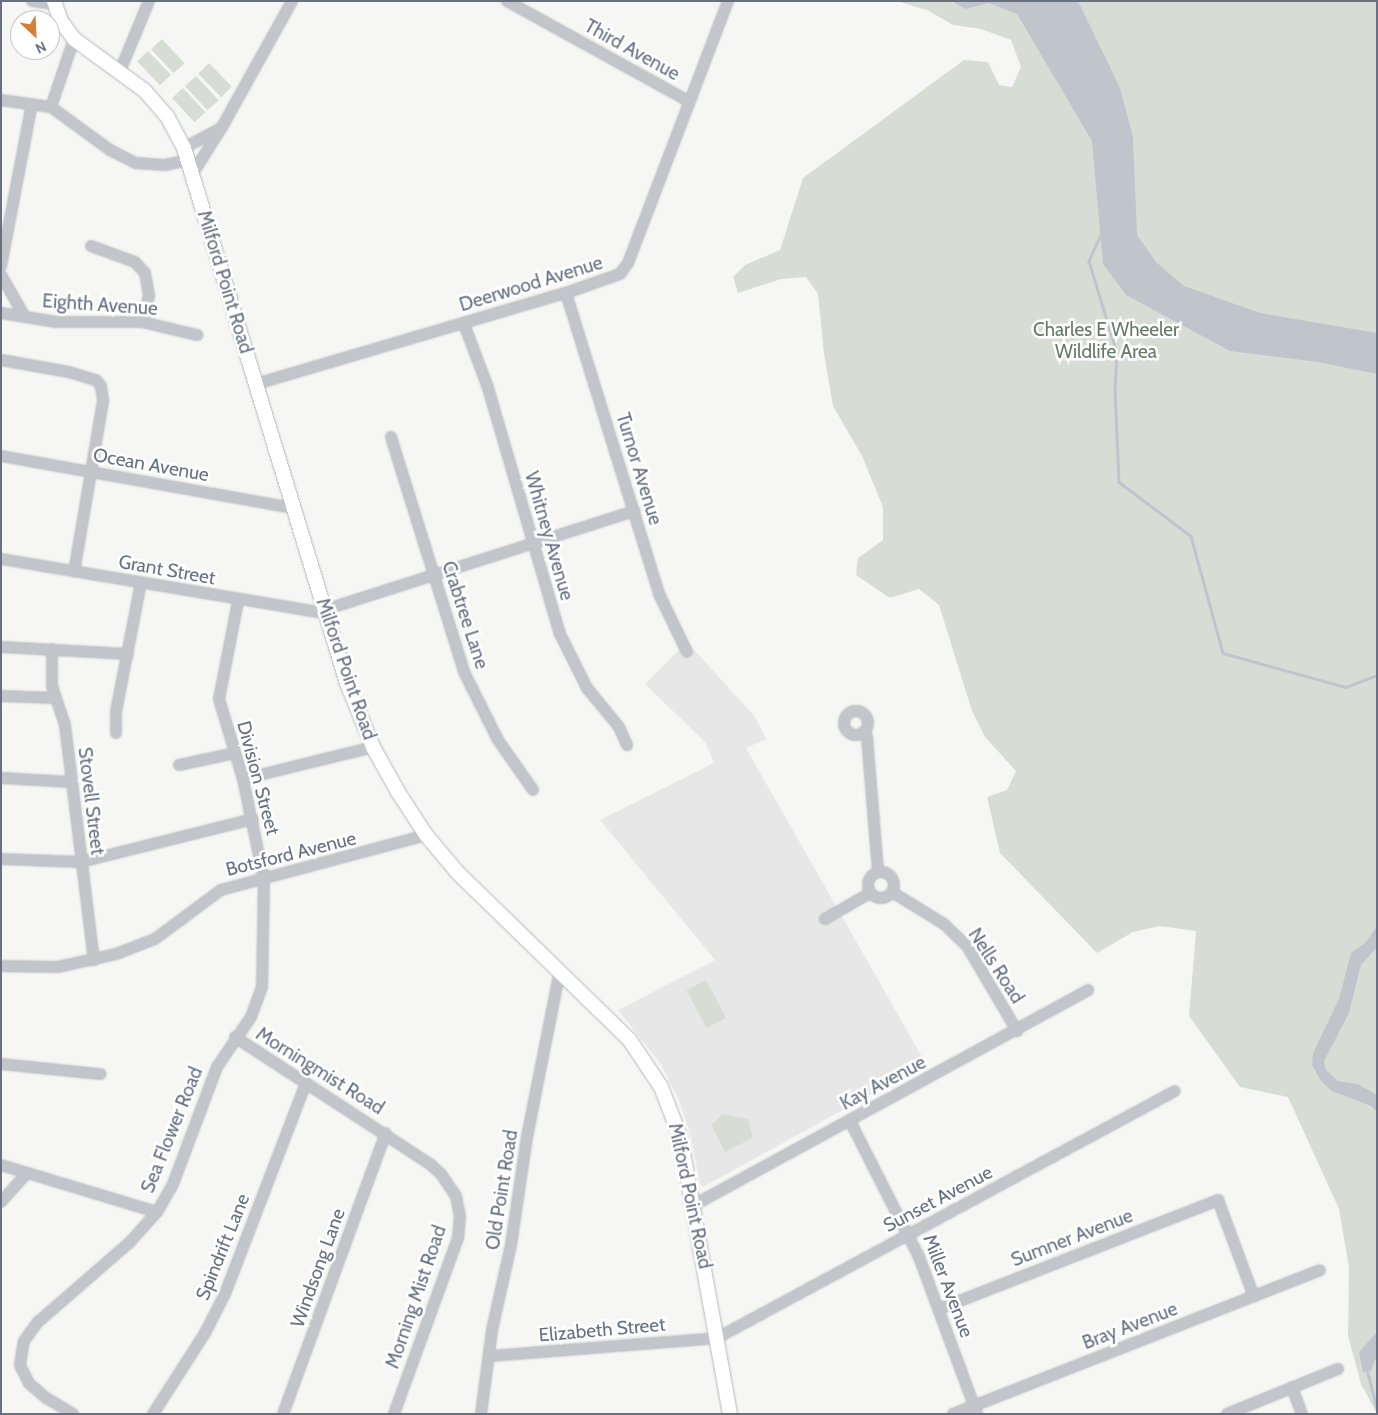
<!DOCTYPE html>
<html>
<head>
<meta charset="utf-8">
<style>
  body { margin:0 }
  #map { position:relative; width:1378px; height:1415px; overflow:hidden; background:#f6f7f4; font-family:Cabin,sans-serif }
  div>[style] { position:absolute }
  .built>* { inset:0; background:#e7e7e7 }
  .green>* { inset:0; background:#d7ddd5; transform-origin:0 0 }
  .water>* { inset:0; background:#c0c5cc }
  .stream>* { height:2.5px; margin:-1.25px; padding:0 1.25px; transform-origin:1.25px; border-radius:1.25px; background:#c0c5cc }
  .roads { filter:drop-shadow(0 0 1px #b5b8bd) drop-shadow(0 0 1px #b5b8bd) }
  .street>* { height:10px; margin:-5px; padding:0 5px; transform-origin:5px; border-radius:5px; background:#c2c5c9 }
  .street>.ring { margin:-5px; padding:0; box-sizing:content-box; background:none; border:10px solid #c2c5c9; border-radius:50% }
  .secondary>* { height:14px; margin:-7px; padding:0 7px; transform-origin:7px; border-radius:7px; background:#fff }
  span { translate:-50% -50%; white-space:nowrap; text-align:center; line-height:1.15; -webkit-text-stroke:5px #fff; paint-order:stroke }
  .street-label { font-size:19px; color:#687182 }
  .park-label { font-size:19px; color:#667a67 }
  .frame { position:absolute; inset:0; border:2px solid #687182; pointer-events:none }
  .north { position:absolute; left:10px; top:10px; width:50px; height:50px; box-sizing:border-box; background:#fff; border:1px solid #c3c6cd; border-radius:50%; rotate:155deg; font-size:14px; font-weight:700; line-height:20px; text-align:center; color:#687182 }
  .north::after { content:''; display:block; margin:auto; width:18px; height:22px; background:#d47e36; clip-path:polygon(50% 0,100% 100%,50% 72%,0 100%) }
</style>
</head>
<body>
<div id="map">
  <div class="built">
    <i style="clip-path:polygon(687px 642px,756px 718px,766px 739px,746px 748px,926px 1064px,703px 1187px,700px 1184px,690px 1133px,678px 1098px,660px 1063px,618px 1010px,715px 960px,600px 820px,714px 763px,705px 742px,645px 684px)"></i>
  </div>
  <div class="green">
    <i style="clip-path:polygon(897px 1px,1377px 1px,1377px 1414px,1361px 1384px,1348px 1336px,1349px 1267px,1339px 1209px,1288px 1097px,1240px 1087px,1189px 1016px,1196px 931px,1160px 926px,1133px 932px,1097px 953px,1000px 853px,987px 797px,1007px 790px,1016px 771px,985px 737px,972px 711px,939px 605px,919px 589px,890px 598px,856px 575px,858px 558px,883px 540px,883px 507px,862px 456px,833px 406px,824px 354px,818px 294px,806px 277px,781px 279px,738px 293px,733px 277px,745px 265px,780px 250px,803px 178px,964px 60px,988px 62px,999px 85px,1012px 87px,1021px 67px,1011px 40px,981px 29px,953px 25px,929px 11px)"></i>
    <i style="left:162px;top:39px;width:33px;height:15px;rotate:47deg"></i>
    <i style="left:148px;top:51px;width:33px;height:15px;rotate:46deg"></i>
    <i style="left:209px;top:63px;width:33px;height:15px;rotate:46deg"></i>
    <i style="left:196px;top:76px;width:33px;height:15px;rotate:47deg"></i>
    <i style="left:183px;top:88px;width:33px;height:15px;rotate:47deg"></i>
    <i style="left:706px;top:980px;width:43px;height:22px;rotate:62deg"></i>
    <i style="clip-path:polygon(723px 1114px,748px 1119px,753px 1138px,725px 1152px,711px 1125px)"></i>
  </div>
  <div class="water">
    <i style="clip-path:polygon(952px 1px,1078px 1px,1120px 88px,1133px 137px,1137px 235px,1156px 262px,1184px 286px,1260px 313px,1377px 333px,1377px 374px,1318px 362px,1230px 351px,1126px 295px,1103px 264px,1092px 141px,1017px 14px,989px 3px,965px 9px)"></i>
    <i style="clip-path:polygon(1377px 926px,1377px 947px,1361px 965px,1349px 1013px,1324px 1061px,1326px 1070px,1338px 1081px,1358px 1084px,1377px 1095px,1377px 1112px,1371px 1106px,1332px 1091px,1321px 1081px,1312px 1065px,1313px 1053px,1339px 999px,1351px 953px,1366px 942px)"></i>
    <i style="clip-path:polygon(1377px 1332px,1377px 1355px,1371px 1371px,1363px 1372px,1359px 1352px)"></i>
  </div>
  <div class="stream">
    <i style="left:1101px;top:235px;width:29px;rotate:115deg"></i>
    <i style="left:1089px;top:261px;width:96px;rotate:73.1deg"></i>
    <i style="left:1117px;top:353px;width:37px;rotate:93deg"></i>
    <i style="left:1115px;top:390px;width:92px;rotate:87.5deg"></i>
    <i style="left:1119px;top:482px;width:90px;rotate:36.9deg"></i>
    <i style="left:1191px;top:536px;width:121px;rotate:74.7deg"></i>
    <i style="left:1223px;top:653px;width:128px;rotate:15.5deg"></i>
    <i style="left:1346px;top:687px;width:33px;rotate:-21deg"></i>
    <i style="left:1367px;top:1369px;width:40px;rotate:75.6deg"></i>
  </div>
  <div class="roads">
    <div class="street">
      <i style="left:32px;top:1px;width:22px;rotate:8deg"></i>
      <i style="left:507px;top:1px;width:207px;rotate:28.9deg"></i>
      <i style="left:120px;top:71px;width:76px;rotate:-67.5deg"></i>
      <i style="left:1px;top:100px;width:50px;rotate:8deg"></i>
      <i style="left:51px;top:107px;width:73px;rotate:36.1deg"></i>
      <i style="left:110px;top:150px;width:29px;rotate:27deg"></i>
      <i style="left:136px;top:163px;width:29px;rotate:4deg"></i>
      <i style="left:165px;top:165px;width:25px;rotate:-12deg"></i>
      <i style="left:51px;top:107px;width:72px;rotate:-71.3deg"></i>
      <i style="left:184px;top:148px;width:42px;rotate:-28.4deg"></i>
      <i style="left:193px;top:173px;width:54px;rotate:-57.8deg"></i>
      <i style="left:222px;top:127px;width:144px;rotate:-60.9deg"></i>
      <i style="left:91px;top:246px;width:47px;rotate:20deg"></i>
      <i style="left:135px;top:262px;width:15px;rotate:48deg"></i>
      <i style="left:145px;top:273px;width:23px;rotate:80deg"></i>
      <i style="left:149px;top:296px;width:27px;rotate:105deg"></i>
      <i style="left:1px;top:266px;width:165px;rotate:-79.2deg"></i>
      <i style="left:1px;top:275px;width:48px;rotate:60.3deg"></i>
      <i style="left:566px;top:293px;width:315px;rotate:72.8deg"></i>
      <i style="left:659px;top:594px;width:64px;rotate:64.2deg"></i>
      <i style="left:1px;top:313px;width:56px;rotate:9.3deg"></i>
      <i style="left:56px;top:322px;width:86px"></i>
      <i style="left:142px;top:322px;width:57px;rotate:13.3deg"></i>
      <i style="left:464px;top:324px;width:68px;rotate:69.4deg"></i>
      <i style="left:488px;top:388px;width:256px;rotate:73.7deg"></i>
      <i style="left:560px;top:634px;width:60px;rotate:63.4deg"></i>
      <i style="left:587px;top:688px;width:50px;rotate:50.6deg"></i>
      <i style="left:619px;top:727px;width:20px;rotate:66deg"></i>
      <i style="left:1px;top:360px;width:69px;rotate:10deg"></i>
      <i style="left:69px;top:372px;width:28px;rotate:17deg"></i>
      <i style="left:96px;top:380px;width:8px;rotate:50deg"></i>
      <i style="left:101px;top:386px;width:15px;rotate:82deg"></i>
      <i style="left:103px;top:401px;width:173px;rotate:99.6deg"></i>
      <i style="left:256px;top:384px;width:323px;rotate:-16.4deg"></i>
      <i style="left:566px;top:293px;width:57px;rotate:-19.4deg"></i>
      <i style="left:620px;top:274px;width:14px;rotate:-54deg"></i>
      <i style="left:628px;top:263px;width:280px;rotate:-69.1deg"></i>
      <i style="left:391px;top:437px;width:246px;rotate:72.7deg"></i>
      <i style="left:464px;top:672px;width:76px;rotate:63.4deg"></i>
      <i style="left:498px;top:740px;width:61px;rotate:55deg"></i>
      <i style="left:1px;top:456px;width:298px;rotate:10.1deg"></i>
      <i style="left:1px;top:559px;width:321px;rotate:9.5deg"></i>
      <i style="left:318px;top:612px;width:332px;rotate:-17.7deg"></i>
      <i style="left:1px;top:647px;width:127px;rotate:3.2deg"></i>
      <i style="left:52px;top:649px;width:37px;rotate:90deg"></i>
      <i style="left:52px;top:686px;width:41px;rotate:71.6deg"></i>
      <i style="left:65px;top:725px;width:237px;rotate:83deg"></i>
      <i style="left:1px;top:696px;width:54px;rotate:2.1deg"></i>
      <i class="ring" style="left:844px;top:711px;width:14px;height:14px"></i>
      <i style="left:864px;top:732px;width:6px;rotate:59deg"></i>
      <i style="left:867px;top:737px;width:135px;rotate:85.3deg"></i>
      <i style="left:116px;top:733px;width:21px;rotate:-90deg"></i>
      <i style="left:116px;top:712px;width:132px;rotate:-79.1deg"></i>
      <i style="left:179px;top:765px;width:57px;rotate:-12.1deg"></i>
      <i style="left:1px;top:778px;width:71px;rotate:3.2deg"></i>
      <i style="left:243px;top:779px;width:134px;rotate:-13.8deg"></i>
      <i style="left:1px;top:859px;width:80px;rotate:2.1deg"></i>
      <i style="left:81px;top:862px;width:177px;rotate:-14deg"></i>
      <i class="ring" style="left:868px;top:872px;width:16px;height:16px"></i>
      <i style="left:892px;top:892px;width:61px;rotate:31.6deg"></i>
      <i style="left:944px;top:924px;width:32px;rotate:44deg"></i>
      <i style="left:967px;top:946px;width:99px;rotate:59.5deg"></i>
      <i style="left:825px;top:919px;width:52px;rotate:-30deg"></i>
      <i style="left:1px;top:966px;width:57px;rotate:1deg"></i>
      <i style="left:58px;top:967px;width:59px;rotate:-12.6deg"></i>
      <i style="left:116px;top:954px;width:42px;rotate:-21deg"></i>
      <i style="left:155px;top:939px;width:82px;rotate:-36.6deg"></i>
      <i style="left:221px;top:890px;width:212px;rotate:-15deg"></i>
      <i style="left:235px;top:1037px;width:234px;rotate:33.1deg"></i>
      <i style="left:431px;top:1165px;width:13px;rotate:42deg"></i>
      <i style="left:441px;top:1174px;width:27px;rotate:56deg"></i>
      <i style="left:456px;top:1196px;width:20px;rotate:79deg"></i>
      <i style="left:460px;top:1216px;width:22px;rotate:95deg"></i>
      <i style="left:458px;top:1238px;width:187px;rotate:110deg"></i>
      <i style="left:1px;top:1064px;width:100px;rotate:5.8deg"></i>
      <i style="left:850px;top:1121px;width:153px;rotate:63.1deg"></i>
      <i style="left:919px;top:1257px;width:167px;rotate:69.7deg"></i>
      <i style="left:1px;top:1165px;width:163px;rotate:16.8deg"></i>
      <i style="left:1px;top:1202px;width:39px;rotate:-48deg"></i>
      <i style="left:694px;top:1205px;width:449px;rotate:-28.6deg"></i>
      <i style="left:939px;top:1309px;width:300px;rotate:-21.3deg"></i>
      <i style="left:1218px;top:1200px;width:103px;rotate:69.6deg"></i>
      <i style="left:489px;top:1356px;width:229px;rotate:-4.5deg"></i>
      <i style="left:717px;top:1338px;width:520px;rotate:-28.34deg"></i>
      <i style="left:1292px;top:1387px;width:29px;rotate:70deg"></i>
      <i style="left:73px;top:1414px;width:31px;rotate:-149deg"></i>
      <i style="left:46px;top:1398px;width:23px;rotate:-139deg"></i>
      <i style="left:29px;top:1383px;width:20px;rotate:-117deg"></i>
      <i style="left:20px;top:1365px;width:24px;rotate:-81deg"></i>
      <i style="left:24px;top:1341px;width:24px;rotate:-54deg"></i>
      <i style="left:38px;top:1322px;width:122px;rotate:-41deg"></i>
      <i style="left:130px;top:1242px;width:40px;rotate:-48deg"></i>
      <i style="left:157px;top:1212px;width:32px;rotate:-60deg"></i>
      <i style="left:173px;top:1184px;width:125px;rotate:-69.4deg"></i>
      <i style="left:217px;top:1067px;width:60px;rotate:-55.8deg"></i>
      <i style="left:251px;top:1017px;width:32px;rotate:-70deg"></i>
      <i style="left:262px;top:987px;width:108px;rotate:-88.9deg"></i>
      <i style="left:264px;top:879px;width:102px;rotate:-101.9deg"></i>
      <i style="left:243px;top:779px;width:84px;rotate:-106.7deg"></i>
      <i style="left:219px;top:699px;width:100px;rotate:-79deg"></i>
      <i style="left:153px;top:1414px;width:96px;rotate:-57.3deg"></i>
      <i style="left:205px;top:1333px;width:44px;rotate:-62.9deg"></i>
      <i style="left:225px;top:1294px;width:226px;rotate:-69deg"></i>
      <i style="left:283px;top:1414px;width:299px;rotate:-69.9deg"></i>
      <i style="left:481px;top:1414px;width:85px;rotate:-82.5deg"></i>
      <i style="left:492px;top:1330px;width:87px;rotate:-77.4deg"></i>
      <i style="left:511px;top:1245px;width:109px;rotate:-81.6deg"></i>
      <i style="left:527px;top:1137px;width:169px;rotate:-78.8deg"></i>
      <i style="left:953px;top:1414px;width:394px;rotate:-21.4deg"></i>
      <i style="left:1227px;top:1414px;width:120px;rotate:-22.1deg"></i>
    </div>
    <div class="secondary">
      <i style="left:54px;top:1px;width:21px;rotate:71deg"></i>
      <i style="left:61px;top:21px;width:22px;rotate:54deg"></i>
      <i style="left:74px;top:39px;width:88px;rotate:36.2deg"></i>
      <i style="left:145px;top:91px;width:33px;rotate:49deg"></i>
      <i style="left:167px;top:116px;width:36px;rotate:62deg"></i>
      <i style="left:184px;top:148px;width:559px;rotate:73.06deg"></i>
      <i style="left:347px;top:683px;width:69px;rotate:67.9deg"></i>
      <i style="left:373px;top:747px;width:51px;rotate:60.9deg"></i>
      <i style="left:398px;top:792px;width:51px;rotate:56.9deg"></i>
      <i style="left:426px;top:835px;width:48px;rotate:50deg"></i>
      <i style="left:457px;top:872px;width:240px;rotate:44.2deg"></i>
      <i style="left:629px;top:1039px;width:58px;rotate:56.3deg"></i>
      <i style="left:661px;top:1087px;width:53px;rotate:68.8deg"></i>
      <i style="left:680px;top:1136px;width:282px;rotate:79.8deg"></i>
    </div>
  </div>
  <div class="street-label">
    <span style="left:632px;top:50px;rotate:29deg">Third Avenue</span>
    <span style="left:225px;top:282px;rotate:73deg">Milford Point Road</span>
    <span style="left:531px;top:284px;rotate:-17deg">Deerwood Avenue</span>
    <span style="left:100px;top:305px;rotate:4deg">Eighth Avenue</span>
    <span style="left:151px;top:465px;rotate:10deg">Ocean Avenue</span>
    <span style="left:639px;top:469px;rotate:73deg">Turnor Avenue</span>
    <span style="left:549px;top:536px;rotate:74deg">Whitney Avenue</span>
    <span style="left:167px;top:570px;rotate:10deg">Grant Street</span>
    <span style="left:465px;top:615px;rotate:72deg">Crabtree Lane</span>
    <span style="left:346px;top:669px;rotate:71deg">Milford Point Road</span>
    <span style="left:258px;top:778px;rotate:75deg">Division Street</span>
    <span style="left:91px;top:801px;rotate:83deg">Stovell Street</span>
    <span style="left:291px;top:854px;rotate:-14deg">Botsford Avenue</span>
    <span style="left:996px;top:966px;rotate:57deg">Nells Road</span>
    <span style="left:320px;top:1071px;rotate:32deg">Morningmist Road</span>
    <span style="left:883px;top:1083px;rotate:-28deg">Kay Avenue</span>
    <span style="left:172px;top:1130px;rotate:-68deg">Sea Flower Road</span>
    <span style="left:502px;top:1190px;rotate:-81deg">Old Point Road</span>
    <span style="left:690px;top:1196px;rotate:78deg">Milford Point Road</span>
    <span style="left:938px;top:1199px;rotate:-28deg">Sunset Avenue</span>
    <span style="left:1072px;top:1238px;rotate:-21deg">Sumner Avenue</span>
    <span style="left:223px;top:1247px;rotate:-68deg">Spindrift Lane</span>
    <span style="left:318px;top:1268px;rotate:-70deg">Windsong Lane</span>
    <span style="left:948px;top:1286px;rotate:69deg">Miller Avenue</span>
    <span style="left:416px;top:1297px;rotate:-71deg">Morning Mist Road</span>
    <span style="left:1130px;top:1326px;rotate:-21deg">Bray Avenue</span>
    <span style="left:602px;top:1330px;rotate:-5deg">Elizabeth Street</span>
  </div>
  <div class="park-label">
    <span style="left:1106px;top:341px">Charles E Wheeler<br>Wildlife Area</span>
  </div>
  <div class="frame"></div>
  <div class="north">N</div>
</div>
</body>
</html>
